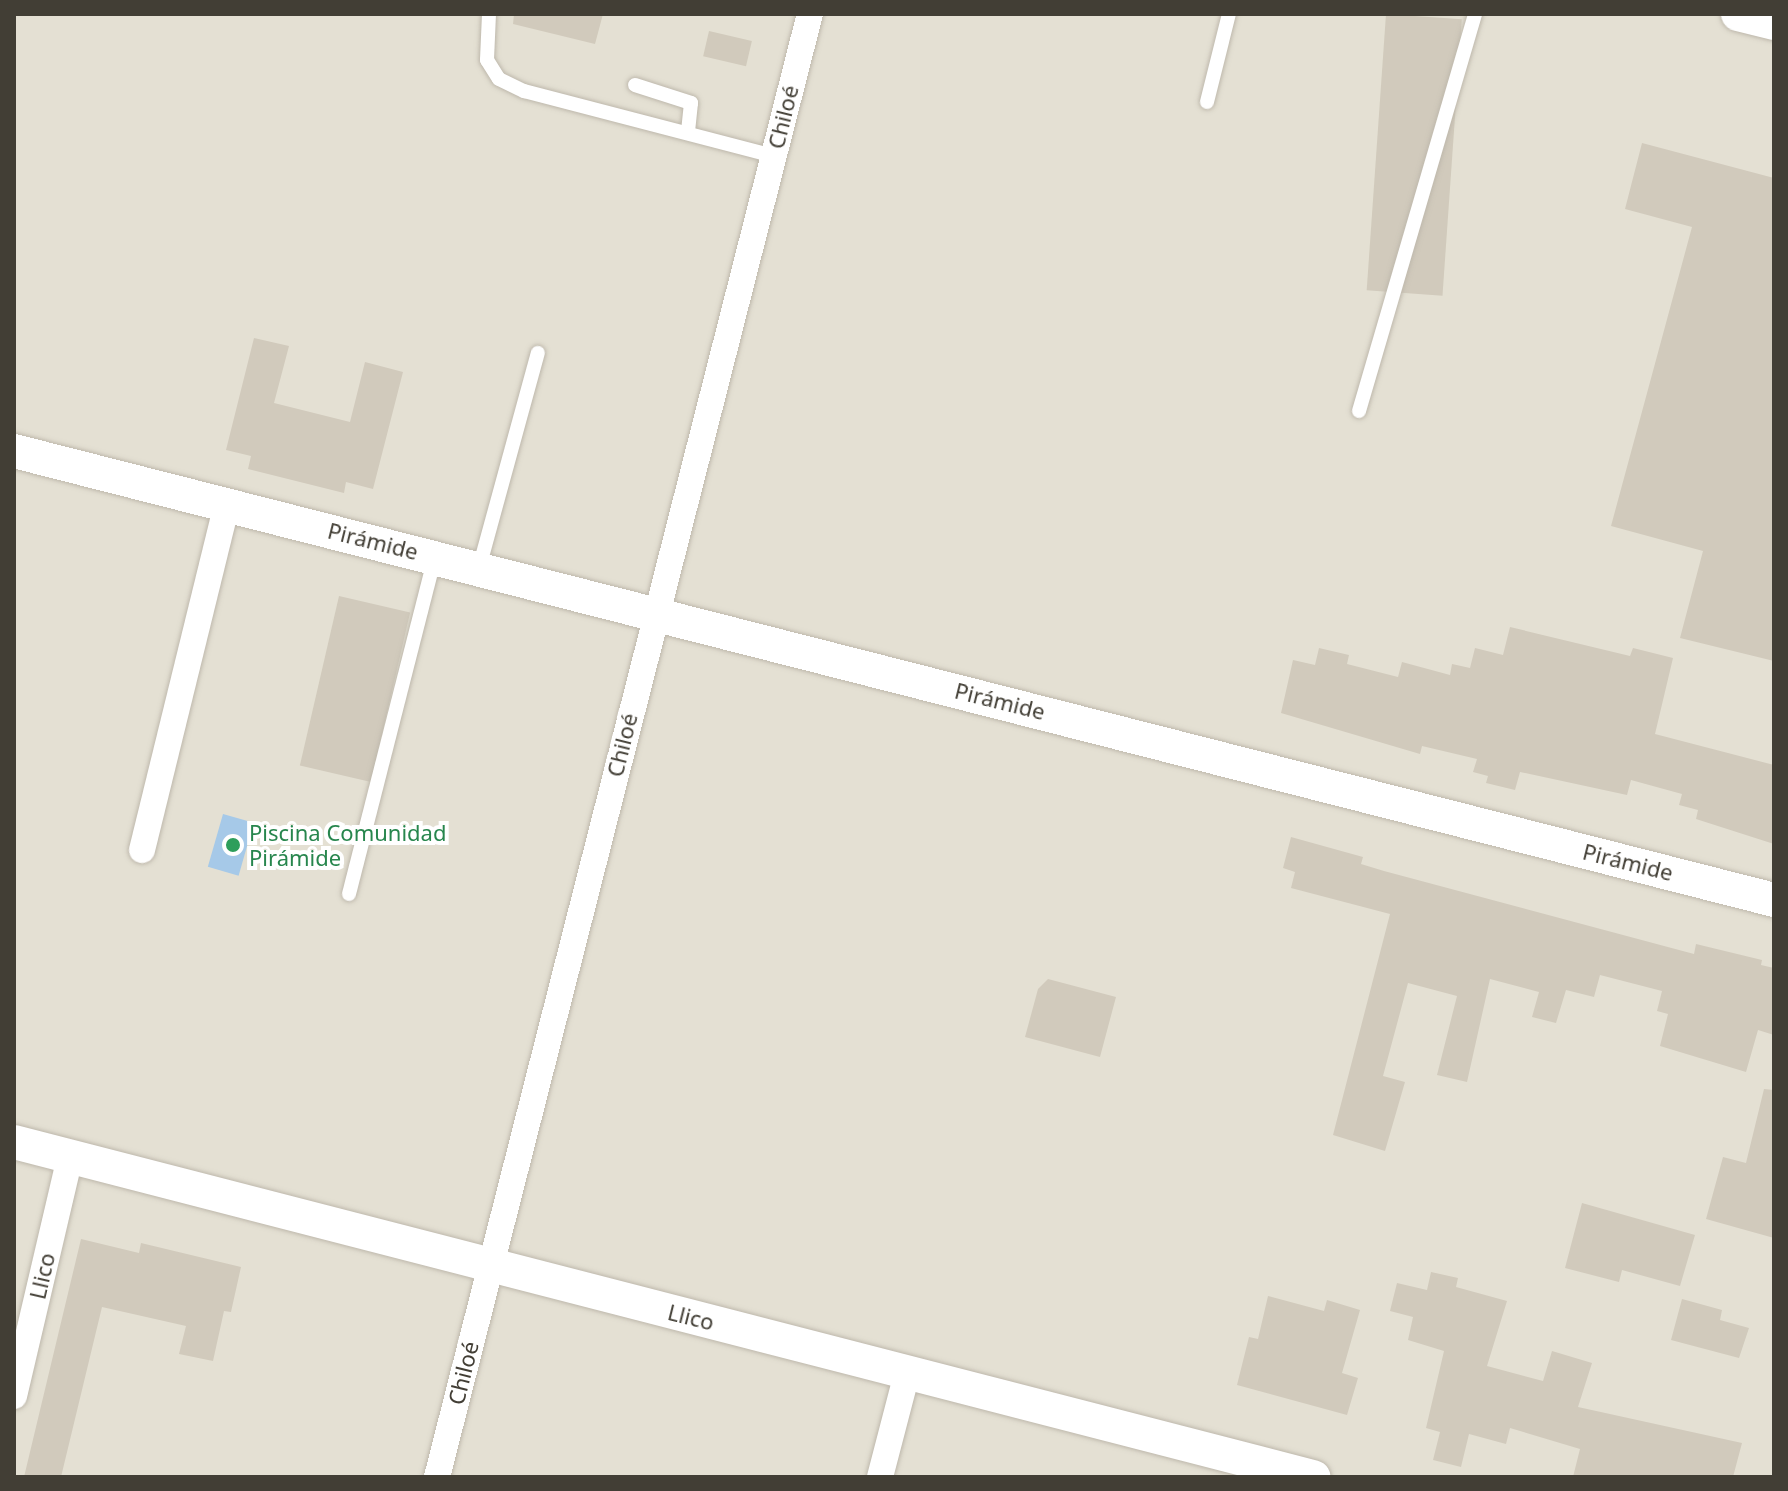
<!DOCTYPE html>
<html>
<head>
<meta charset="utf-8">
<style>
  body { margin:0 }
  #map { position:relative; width:1788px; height:1491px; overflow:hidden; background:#f0eee5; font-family:"Noto Sans",sans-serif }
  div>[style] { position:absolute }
  .residential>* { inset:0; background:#e4e0d3; transform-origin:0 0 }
  .water>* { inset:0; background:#a6c9e8; transform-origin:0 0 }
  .building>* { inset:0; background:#d1cabc; transform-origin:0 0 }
  .roads { filter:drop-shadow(0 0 2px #beb8ac) drop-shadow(0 0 2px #beb8ac) }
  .service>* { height:14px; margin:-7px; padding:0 7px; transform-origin:7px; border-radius:7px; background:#fff }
  .minor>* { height:26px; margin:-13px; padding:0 13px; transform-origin:13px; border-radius:13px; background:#fff }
  .tertiary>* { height:34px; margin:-17px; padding:0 17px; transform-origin:17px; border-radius:17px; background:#fff }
  .dots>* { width:22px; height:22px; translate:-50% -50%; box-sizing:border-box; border:4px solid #fff; border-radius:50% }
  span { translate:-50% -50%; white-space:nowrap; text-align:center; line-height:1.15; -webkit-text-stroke:8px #fff; paint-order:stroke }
  .street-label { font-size:22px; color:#423e35 }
  .leisure-label { font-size:22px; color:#27864d }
  .left { translate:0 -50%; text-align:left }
  .frame { position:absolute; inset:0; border:16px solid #423e35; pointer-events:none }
</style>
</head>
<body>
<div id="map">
  <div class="residential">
    <i style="left:14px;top:14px;width:1760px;height:1463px"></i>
  </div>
  <div class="water">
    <i style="left:223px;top:814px;width:32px;height:55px;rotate:16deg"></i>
  </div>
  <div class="building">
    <i style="clip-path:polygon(514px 14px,603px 14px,595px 44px,513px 24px)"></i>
    <i style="left:1386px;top:14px;width:76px;height:277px;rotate:4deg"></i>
    <i style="left:709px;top:31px;width:44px;height:26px;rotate:13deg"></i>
    <i style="clip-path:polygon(1642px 143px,1774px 178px,1774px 661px,1680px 638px,1703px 551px,1611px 526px,1692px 227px,1625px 209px)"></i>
    <i style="clip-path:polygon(254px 338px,289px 346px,274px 403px,350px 422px,365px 362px,403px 372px,373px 489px,346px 482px,344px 493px,248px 469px,251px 456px,226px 450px)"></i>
    <i style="left:339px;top:596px;width:73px;height:174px;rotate:13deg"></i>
    <i style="clip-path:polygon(1510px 627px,1630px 656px,1633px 648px,1673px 658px,1655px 734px,1774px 765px,1774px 844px,1696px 819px,1698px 810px,1679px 805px,1682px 794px,1631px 780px,1627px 795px,1520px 772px,1515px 790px,1486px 783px,1488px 776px,1473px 772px,1477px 759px,1422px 746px,1420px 754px,1281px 713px,1293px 660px,1315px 665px,1319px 648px,1349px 655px,1347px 664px,1398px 677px,1402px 662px,1450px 675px,1452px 664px,1470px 668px,1475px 648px,1503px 655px)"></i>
    <i style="clip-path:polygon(1291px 837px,1363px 857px,1361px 864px,1384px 871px,1694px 954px,1696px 944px,1762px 960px,1761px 965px,1774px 968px,1774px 1035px,1758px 1030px,1746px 1072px,1660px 1046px,1668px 1014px,1657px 1011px,1662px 991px,1600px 975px,1594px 997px,1566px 990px,1556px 1023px,1532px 1017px,1539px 992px,1490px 979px,1467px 1082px,1437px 1075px,1457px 996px,1408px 983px,1383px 1076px,1405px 1082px,1385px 1151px,1333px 1135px,1390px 914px,1291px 888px,1295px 872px,1283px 868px)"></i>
    <i style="clip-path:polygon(1048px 979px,1116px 997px,1100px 1057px,1025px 1037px,1038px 989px)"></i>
    <i style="clip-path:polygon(1764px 1089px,1774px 1090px,1774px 1238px,1706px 1219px,1723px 1157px,1746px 1163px)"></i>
    <i style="clip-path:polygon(1582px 1203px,1695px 1235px,1680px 1286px,1622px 1270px,1619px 1282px,1565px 1268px)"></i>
    <i style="clip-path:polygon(81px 1239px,139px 1253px,141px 1243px,241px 1267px,231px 1312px,224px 1311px,213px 1361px,179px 1354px,186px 1326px,102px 1307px,61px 1477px,24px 1477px)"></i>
    <i style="clip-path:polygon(1431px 1272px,1458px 1278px,1456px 1287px,1507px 1301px,1487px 1366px,1543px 1381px,1552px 1351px,1592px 1363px,1578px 1407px,1742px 1443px,1733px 1477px,1573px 1477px,1580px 1449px,1510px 1428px,1506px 1444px,1469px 1434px,1461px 1467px,1433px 1460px,1440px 1432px,1426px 1428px,1444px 1351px,1408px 1340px,1413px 1317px,1390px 1311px,1397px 1283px,1427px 1290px)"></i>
    <i style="clip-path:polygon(1268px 1296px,1324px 1311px,1327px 1300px,1360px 1310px,1342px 1373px,1358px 1378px,1347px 1415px,1237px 1385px,1249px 1337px,1258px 1339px)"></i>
    <i style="clip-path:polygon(1682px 1299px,1722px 1310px,1720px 1320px,1749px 1328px,1739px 1358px,1671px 1340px)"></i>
  </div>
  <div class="roads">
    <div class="service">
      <i style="left:489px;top:14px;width:46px;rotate:92.5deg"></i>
      <i style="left:487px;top:60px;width:22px;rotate:58deg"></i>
      <i style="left:499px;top:79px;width:28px;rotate:26deg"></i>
      <i style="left:524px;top:91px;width:257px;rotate:14.6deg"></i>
      <i style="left:635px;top:85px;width:59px;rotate:17.8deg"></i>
      <i style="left:691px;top:103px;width:30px;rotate:96deg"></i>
      <i style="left:1207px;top:102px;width:91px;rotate:-76deg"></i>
      <i style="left:1359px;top:411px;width:414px;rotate:-73.7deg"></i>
      <i style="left:479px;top:568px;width:223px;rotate:-74.7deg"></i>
      <i style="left:349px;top:894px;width:348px;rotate:-75.7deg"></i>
    </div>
    <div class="minor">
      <i style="left:142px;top:850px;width:356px;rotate:-76.2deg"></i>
      <i style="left:14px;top:1396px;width:245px;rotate:-76.8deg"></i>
      <i style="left:437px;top:1477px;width:1510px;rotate:-75.7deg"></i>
      <i style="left:880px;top:1477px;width:107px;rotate:-75.4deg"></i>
    </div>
    <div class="tertiary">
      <i style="left:1738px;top:14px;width:37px;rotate:14deg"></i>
      <i style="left:14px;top:451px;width:1816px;rotate:14.31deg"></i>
      <i style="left:14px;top:1142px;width:1342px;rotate:14.46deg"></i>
    </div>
  </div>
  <div class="dots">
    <i style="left:233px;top:845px;background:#2e9e5b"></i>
  </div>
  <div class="street-label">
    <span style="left:783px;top:117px;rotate:-76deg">Chiloé</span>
    <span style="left:373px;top:541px;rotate:14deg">Pirámide</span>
    <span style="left:1000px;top:701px;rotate:14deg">Pirámide</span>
    <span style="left:622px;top:745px;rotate:-76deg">Chiloé</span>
    <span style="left:1628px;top:862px;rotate:14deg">Pirámide</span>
    <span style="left:42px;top:1276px;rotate:-77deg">Llico</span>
    <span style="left:691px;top:1317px;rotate:14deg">Llico</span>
    <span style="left:463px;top:1373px;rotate:-76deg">Chiloé</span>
  </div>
  <div class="leisure-label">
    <span class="left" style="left:249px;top:845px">Piscina Comunidad<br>Pirámide</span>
  </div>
  <div class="frame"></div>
</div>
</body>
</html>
